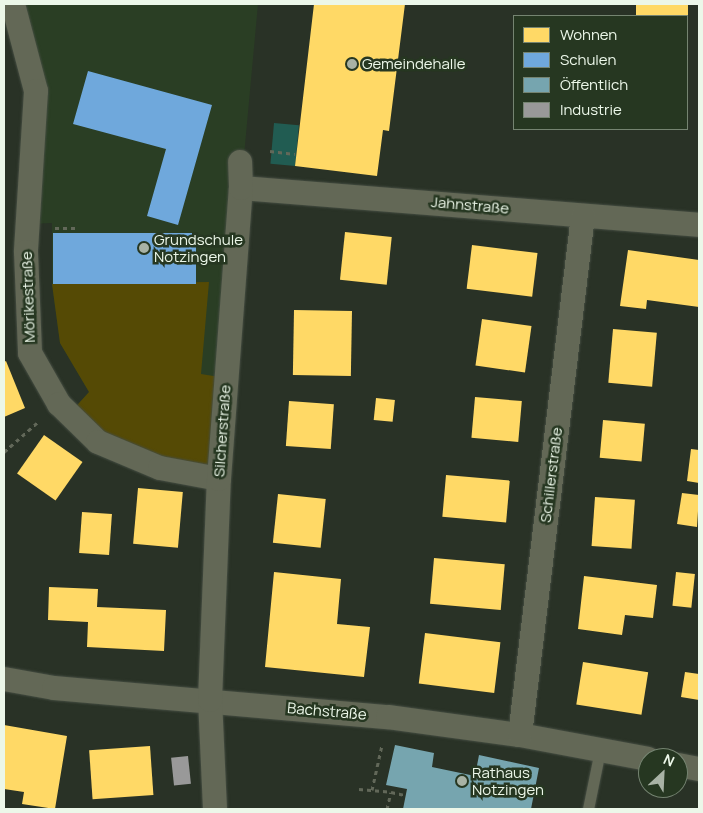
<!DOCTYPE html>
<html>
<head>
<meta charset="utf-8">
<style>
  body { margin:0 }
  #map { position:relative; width:703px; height:813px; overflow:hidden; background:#293226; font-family:Manrope,sans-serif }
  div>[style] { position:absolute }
  .built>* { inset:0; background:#2a3e24 }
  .green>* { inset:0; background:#554a05 }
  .water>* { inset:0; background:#215c52; transform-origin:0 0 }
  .homes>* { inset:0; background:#ffd966; transform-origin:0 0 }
  .schools>* { inset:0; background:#6fa8dc; transform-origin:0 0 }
  .public>* { inset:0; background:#76a5af }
  .industry>* { inset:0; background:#999; transform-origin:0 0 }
  .path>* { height:3px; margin-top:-1.5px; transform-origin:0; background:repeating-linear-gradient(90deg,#626859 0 4px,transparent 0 8px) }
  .roads { filter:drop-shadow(0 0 1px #454d42) drop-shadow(0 0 1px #454d42) }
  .lane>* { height:11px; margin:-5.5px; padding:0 5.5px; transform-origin:5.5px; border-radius:5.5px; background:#636856 }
  .street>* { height:24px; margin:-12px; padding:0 12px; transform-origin:12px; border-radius:12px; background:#636856 }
  .dots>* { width:14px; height:14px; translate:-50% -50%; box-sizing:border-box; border:2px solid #263721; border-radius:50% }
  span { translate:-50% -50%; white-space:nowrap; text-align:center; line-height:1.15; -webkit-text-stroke:5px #263721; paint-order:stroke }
  .poi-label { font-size:15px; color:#ecf7e9 }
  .left { translate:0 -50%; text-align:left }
  .street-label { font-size:15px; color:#ecf7e9 }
  .frame { position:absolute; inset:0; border:5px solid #ecf7e9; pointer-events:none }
  .legend { position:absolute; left:513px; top:15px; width:175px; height:115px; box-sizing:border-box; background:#263721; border:1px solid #758471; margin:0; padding:6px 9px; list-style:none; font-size:15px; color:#ecf7e9 }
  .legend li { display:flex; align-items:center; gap:10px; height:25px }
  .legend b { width:25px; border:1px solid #758471 }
  .north { position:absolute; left:638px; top:748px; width:50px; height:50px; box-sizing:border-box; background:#263721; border:1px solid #758471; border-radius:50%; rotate:25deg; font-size:14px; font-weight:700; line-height:20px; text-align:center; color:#ecf7e9 }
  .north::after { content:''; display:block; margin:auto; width:18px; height:22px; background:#a8b2a5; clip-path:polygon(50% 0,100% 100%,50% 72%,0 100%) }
</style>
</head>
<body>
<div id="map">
  <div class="built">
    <i style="clip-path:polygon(13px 4px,258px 4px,234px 264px,219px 479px,70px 413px,89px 392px,60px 343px,52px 284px,52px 223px,27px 224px,36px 91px)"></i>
  </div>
  <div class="green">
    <i style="clip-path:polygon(209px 282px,201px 374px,226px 378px,219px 479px,160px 468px,70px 413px,89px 392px,60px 343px,52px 284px)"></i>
  </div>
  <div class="water">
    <i style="left:274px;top:123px;width:25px;height:41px;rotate:5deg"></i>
  </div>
  <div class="homes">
    <i style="clip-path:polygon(314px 4px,405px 4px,389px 131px,383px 130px,377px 176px,295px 166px)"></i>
    <i style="left:636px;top:4px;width:52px;height:13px"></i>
    <i style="left:345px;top:232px;width:47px;height:48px;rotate:6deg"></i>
    <i style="left:472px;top:245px;width:66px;height:44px;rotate:7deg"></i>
    <i style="clip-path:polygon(628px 250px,699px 260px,699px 307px,647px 300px,646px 309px,620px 306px)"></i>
    <i style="left:294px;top:310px;width:58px;height:65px;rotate:1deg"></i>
    <i style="left:482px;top:319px;width:50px;height:47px;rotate:8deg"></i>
    <i style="left:613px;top:329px;width:44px;height:54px;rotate:5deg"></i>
    <i style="clip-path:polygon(6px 361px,25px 408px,4px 417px,4px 362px)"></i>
    <i style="left:475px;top:397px;width:47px;height:41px;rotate:5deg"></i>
    <i style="left:376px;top:398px;width:19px;height:22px;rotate:6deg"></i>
    <i style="left:289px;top:401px;width:45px;height:45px;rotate:4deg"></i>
    <i style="left:603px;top:420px;width:42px;height:38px;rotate:5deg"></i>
    <i style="left:44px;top:435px;width:47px;height:47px;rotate:35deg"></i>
    <i style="clip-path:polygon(691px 449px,699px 450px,699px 483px,687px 481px)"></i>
    <i style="left:446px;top:475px;width:64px;height:42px;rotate:5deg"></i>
    <i style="left:138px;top:488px;width:45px;height:56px;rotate:5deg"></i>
    <i style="clip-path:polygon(682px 493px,699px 495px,697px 527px,677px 524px)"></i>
    <i style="left:278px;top:494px;width:48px;height:49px;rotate:6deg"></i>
    <i style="left:595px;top:497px;width:40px;height:49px;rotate:4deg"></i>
    <i style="left:82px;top:512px;width:30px;height:41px;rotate:4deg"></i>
    <i style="left:434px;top:558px;width:71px;height:46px;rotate:5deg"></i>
    <i style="clip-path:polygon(274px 572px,341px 579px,337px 624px,370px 627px,364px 677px,265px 667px)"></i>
    <i style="left:676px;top:572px;width:19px;height:34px;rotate:6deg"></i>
    <i style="clip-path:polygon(584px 576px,657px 585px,653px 618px,625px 615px,622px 635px,578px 629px)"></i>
    <i style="clip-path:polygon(49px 587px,98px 589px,97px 607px,166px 610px,164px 651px,87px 647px,88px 622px,48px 620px)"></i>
    <i style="left:425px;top:633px;width:76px;height:51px;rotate:7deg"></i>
    <i style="left:583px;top:662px;width:66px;height:43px;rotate:9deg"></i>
    <i style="clip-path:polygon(685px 672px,699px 674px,699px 700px,681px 697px)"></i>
    <i style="clip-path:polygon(4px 725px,67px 736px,55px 809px,22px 804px,24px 792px,4px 789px)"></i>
    <i style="left:150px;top:746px;width:49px;height:61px;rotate:86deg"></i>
  </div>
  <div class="schools">
    <i style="clip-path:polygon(88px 71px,212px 105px,178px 225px,147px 216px,166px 149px,73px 124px)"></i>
    <i style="left:53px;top:233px;width:143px;height:51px"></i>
  </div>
  <div class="public">
    <i style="clip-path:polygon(395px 745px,434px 753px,432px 767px,475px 776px,479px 755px,539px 768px,531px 809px,403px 809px,407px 789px,386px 785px)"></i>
  </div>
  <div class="industry">
    <i style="left:188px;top:756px;width:28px;height:17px;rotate:84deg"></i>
  </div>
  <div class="path">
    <i style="left:270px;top:151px;width:25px;rotate:7deg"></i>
    <i style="left:55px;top:228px;width:24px"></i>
    <i style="left:4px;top:452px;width:45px;rotate:-41.4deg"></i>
    <i style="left:359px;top:789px;width:32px;rotate:5deg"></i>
    <i style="left:372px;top:790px;width:46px;rotate:-77.5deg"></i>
    <i style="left:387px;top:809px;width:17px;rotate:-77deg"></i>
    <i style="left:391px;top:792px;width:14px;rotate:12deg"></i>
  </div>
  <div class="roads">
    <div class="lane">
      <i style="left:588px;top:809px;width:60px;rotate:-78.5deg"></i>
    </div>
    <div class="street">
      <i style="left:13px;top:4px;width:90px;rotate:75.2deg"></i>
      <i style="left:36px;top:91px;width:161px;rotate:93.6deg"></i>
      <i style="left:26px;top:252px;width:101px;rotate:87.7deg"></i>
      <i style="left:30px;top:353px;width:59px;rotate:60.4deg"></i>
      <i style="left:59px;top:404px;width:54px;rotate:44.3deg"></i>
      <i style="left:98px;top:442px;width:67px;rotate:22.8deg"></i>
      <i style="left:160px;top:468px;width:60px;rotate:10.6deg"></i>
      <i style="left:241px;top:188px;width:459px;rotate:4.6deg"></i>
      <i style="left:4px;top:679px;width:51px;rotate:10.2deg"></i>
      <i style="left:54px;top:688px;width:335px;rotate:5deg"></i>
      <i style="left:388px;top:717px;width:133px;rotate:7.8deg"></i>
      <i style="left:520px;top:735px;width:130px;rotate:10.6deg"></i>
      <i style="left:520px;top:735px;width:523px;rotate:-83.08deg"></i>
      <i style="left:678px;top:765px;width:21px;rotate:11deg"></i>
      <i style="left:215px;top:809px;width:109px;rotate:-92.6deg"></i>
      <i style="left:210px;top:700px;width:221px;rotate:-87.7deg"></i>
      <i style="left:219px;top:479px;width:292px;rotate:-85.7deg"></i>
      <i style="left:241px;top:188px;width:26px;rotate:-92deg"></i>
    </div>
  </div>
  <div class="dots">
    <i style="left:352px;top:64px;background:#a8b2a5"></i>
    <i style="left:144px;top:248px;background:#a8b2a5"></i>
    <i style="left:462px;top:781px;background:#a8b2a5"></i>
  </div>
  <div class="poi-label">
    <span class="left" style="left:362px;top:64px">Gemeindehalle</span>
    <span class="left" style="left:154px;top:248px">Grundschule<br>Notzingen</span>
    <span class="left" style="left:472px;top:781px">Rathaus<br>Notzingen</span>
  </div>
  <div class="street-label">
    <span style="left:470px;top:205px;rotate:5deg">Jahnstraße</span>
    <span style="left:28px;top:297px;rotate:-92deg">Mörikestraße</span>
    <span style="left:222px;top:431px;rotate:-86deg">Silcherstraße</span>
    <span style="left:551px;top:475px;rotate:-83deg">Schillerstraße</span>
    <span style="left:327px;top:711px;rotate:5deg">Bachstraße</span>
  </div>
  <div class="frame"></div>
  <ul class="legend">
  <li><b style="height:14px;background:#ffd966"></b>Wohnen</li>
  <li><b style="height:14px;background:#6fa8dc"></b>Schulen</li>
  <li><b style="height:14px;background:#76a5af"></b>Öffentlich</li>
  <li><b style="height:14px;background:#999"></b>Industrie</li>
  </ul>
  <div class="north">N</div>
</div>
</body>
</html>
